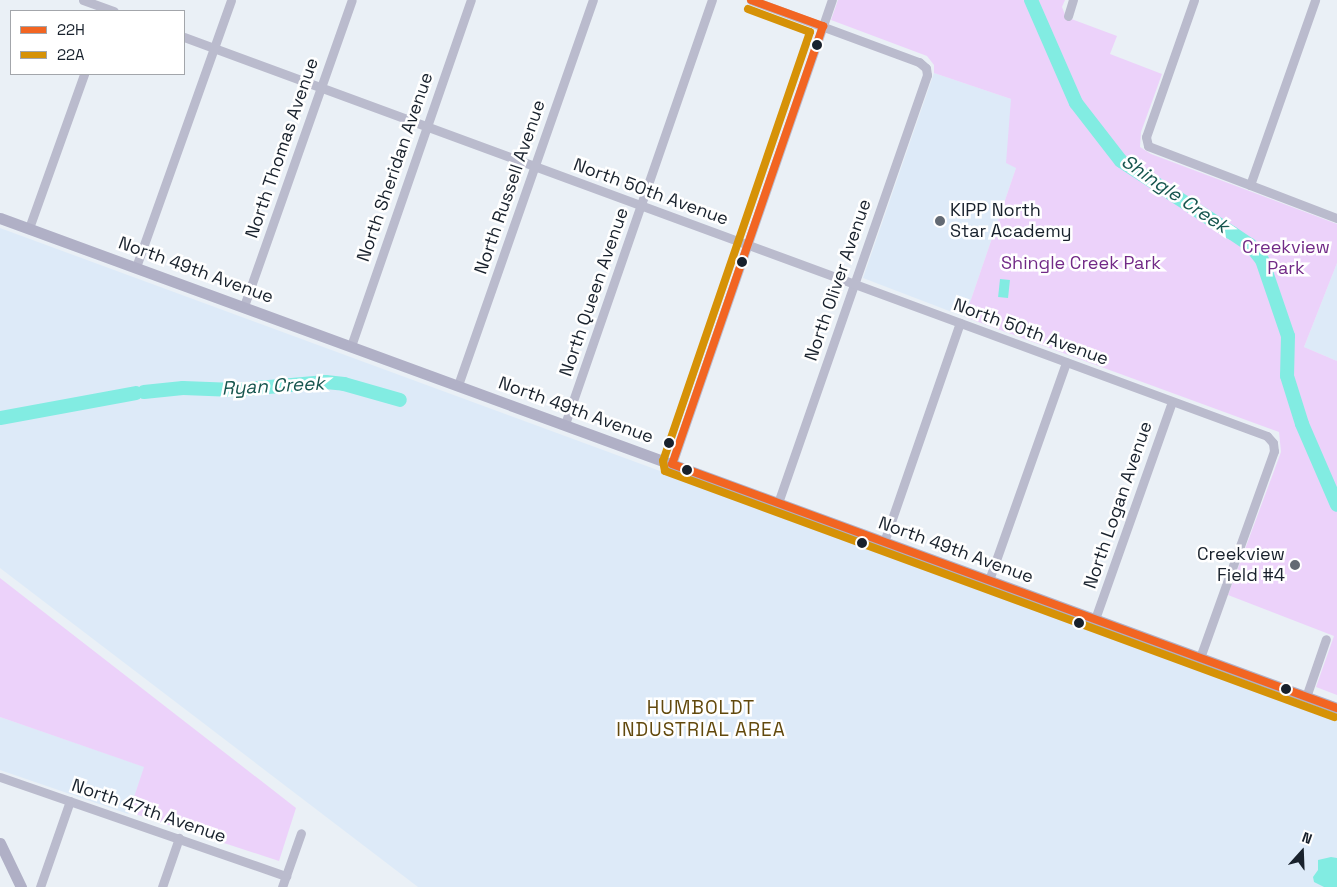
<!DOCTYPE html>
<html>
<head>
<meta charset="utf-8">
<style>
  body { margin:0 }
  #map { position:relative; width:1337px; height:887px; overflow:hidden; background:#eaf0f6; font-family:"Space Grotesk",sans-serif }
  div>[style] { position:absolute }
  .built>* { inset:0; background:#ddeaf8; transform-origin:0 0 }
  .green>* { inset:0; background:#ecd2fa }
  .water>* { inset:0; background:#82ece2; transform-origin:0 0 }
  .river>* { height:14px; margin:-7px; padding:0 7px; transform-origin:7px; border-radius:7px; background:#82ece2 }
  .street>* { height:9px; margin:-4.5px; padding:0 4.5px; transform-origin:4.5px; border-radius:4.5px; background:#babbcd }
  .secondary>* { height:11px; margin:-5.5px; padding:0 5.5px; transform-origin:5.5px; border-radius:5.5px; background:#b0b0c6 }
  .bus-1>* { height:8px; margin:-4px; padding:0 4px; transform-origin:4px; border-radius:4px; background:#f26522 }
  .bus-2>* { height:8px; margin:-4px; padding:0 4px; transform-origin:4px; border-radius:4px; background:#d69207 }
  .dots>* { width:14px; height:14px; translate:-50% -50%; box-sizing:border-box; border:2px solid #fff; border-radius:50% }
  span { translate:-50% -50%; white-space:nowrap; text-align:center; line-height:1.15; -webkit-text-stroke:5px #fff; paint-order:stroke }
  .street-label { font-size:18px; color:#18212c }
  .poi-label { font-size:18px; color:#18212c }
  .left { translate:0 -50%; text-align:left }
  .right { translate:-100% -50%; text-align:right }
  .park-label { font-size:18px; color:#722a87 }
  .water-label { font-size:19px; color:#17564f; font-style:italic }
  .neighbourhood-label { font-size:19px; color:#62490d; letter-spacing:1px }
  .legend { position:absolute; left:10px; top:10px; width:175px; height:65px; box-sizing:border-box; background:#fff; border:1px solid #a3a6ab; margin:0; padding:6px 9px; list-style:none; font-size:15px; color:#18212c }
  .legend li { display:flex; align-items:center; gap:10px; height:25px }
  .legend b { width:25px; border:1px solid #a3a6ab }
  .north { position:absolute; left:1277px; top:827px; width:50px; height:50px; -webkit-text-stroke:4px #fff; paint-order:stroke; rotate:20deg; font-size:14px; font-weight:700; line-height:20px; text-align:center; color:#18212c }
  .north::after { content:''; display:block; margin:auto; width:18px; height:22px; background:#18212c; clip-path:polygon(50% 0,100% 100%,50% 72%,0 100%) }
</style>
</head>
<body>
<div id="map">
  <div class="built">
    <i style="clip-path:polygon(934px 73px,1011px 99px,1016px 168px,965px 317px,863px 278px)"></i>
    <i style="clip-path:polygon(0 228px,1337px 720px,1337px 887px,418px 887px,0 568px)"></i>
    <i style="clip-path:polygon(1337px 263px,1337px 361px,1304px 347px)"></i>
    <i style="left:0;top:717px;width:153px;height:50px;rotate:19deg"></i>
  </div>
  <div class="green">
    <i style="clip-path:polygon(838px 0,1065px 0,1062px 7px,1066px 17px,1117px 36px,1110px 54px,1162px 74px,1141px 132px,1140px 147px,1151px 154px,1337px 224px,1337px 263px,1304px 347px,1337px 361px,1337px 695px,1316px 687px,1334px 636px,1228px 595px,1281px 452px,1279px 432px,965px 317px,1016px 168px,1006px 163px,1011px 99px,934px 73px,934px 65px,927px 56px,831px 20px)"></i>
    <i style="clip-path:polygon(0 578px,296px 808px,279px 861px,129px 812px,144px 767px,0 717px)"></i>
  </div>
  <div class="water">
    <i style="left:1000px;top:279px;width:10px;height:18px;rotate:6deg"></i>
    <i style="clip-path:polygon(1331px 857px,1337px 858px,1337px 887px,1324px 887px,1314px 882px,1313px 877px,1318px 870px,1318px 860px)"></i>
  </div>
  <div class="river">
    <i style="left:1031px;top:0;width:112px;rotate:66.4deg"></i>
    <i style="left:1076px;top:103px;width:73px;rotate:52.2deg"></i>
    <i style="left:1121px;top:161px;width:132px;rotate:33deg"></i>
    <i style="left:1232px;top:233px;width:22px;rotate:34deg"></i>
    <i style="left:1250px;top:245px;width:19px;rotate:51deg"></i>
    <i style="left:1262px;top:260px;width:80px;rotate:71.1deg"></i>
    <i style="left:1288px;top:336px;width:40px;rotate:91.4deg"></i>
    <i style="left:1287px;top:376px;width:50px;rotate:72.6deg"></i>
    <i style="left:1302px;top:424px;width:88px;rotate:66.6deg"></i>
    <i style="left:144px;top:392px;width:39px;rotate:-6deg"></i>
    <i style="left:183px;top:388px;width:52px;rotate:2.2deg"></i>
    <i style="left:235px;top:390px;width:91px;rotate:-5deg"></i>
    <i style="left:326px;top:382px;width:18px;rotate:6deg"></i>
    <i style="left:344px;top:384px;width:58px;rotate:15.9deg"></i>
    <i style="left:0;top:418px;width:138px;rotate:-10.4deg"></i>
  </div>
  <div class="street">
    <i style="left:83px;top:0;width:33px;rotate:20deg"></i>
    <i style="left:751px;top:0;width:179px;rotate:20.3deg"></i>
    <i style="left:919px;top:62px;width:9px;rotate:41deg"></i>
    <i style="left:926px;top:68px;width:7px;rotate:82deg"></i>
    <i style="left:927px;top:75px;width:452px;rotate:109.2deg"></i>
    <i style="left:1194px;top:0;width:145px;rotate:109.3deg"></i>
    <i style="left:1146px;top:137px;width:9px;rotate:77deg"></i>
    <i style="left:1148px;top:146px;width:202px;rotate:20.9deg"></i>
    <i style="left:1068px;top:16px;width:17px;rotate:-73deg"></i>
    <i style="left:184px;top:37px;width:1154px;rotate:20.22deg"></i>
    <i style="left:1267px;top:436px;width:9px;rotate:49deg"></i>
    <i style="left:1273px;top:443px;width:8px;rotate:83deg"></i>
    <i style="left:1274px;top:451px;width:220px;rotate:109.7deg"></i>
    <i style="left:1250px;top:185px;width:196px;rotate:-70.6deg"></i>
    <i style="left:29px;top:228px;width:164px;rotate:-70.3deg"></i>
    <i style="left:136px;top:267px;width:283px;rotate:-70.4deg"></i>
    <i style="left:244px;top:306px;width:324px;rotate:-70.6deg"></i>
    <i style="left:351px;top:346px;width:366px;rotate:-70.9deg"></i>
    <i style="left:458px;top:385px;width:408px;rotate:-70.7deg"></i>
    <i style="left:565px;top:424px;width:449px;rotate:-70.9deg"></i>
    <i style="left:672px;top:464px;width:491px;rotate:-71deg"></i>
    <i style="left:884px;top:542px;width:232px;rotate:-70.9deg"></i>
    <i style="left:989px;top:580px;width:231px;rotate:-70.5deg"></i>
    <i style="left:1095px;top:619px;width:230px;rotate:-70.5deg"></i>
    <i style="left:1306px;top:697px;width:61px;rotate:-71deg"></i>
    <i style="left:0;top:777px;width:303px;rotate:19.1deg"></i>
    <i style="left:40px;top:887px;width:91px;rotate:-70.8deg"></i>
    <i style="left:162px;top:887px;width:52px;rotate:-70.9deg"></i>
    <i style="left:282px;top:887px;width:57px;rotate:-70.6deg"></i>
  </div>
  <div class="secondary">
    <i style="left:0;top:218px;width:1424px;rotate:20.13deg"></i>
    <i style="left:0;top:843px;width:49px;rotate:64.5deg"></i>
  </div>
  <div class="bus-1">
    <i style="left:751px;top:0;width:77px;rotate:19.9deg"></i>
    <i style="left:823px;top:26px;width:463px;rotate:109deg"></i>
    <i style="left:672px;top:464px;width:708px;rotate:20.15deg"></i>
  </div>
  <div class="bus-2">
    <i style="left:748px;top:9px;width:66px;rotate:20.4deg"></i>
    <i style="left:810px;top:32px;width:453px;rotate:108.9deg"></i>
    <i style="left:663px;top:461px;width:10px;rotate:79deg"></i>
    <i style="left:665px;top:471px;width:713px;rotate:20.19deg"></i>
  </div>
  <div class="dots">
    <i style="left:817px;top:45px;background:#18212c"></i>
    <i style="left:940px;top:221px;background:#626973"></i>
    <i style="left:742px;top:262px;background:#18212c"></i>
    <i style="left:669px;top:443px;background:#18212c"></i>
    <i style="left:687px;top:470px;background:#18212c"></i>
    <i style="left:862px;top:543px;background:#18212c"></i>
    <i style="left:1295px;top:565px;background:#626973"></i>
    <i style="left:1079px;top:623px;background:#18212c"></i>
    <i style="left:1286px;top:689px;background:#18212c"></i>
  </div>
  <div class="street-label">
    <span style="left:282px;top:148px;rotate:-71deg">North Thomas Avenue</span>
    <span style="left:395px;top:167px;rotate:-71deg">North Sheridan Avenue</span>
    <span style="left:510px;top:187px;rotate:-71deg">North Russell Avenue</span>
    <span style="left:651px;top:192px;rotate:20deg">North 50th Avenue</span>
    <span style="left:196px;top:270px;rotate:20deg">North 49th Avenue</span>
    <span style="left:838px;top:280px;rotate:-71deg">North Oliver Avenue</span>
    <span style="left:594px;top:292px;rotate:-71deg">North Queen Avenue</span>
    <span style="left:1031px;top:332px;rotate:20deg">North 50th Avenue</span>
    <span style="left:576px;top:410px;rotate:20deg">North 49th Avenue</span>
    <span style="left:1118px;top:505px;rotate:-71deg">North Logan Avenue</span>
    <span style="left:956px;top:550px;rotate:20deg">North 49th Avenue</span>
    <span style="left:149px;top:811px;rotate:19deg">North 47th Avenue</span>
  </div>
  <div class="poi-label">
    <span class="left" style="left:950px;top:221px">KIPP North<br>Star Academy</span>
    <span class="right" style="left:1285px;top:565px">Creekview<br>Field #4</span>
  </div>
  <div class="park-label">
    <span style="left:1286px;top:258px">Creekview<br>Park</span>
    <span style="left:1081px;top:263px">Shingle Creek Park</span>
  </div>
  <div class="water-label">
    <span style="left:1175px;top:194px;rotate:34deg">Shingle Creek</span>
    <span style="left:273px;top:386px;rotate:-3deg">Ryan Creek</span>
  </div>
  <div class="neighbourhood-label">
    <span style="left:701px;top:719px">HUMBOLDT<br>INDUSTRIAL AREA</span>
  </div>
  <ul class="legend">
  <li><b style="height:6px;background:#f26522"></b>22H</li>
  <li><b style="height:6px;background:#d69207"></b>22A</li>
  </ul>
  <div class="north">N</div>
</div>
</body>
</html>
